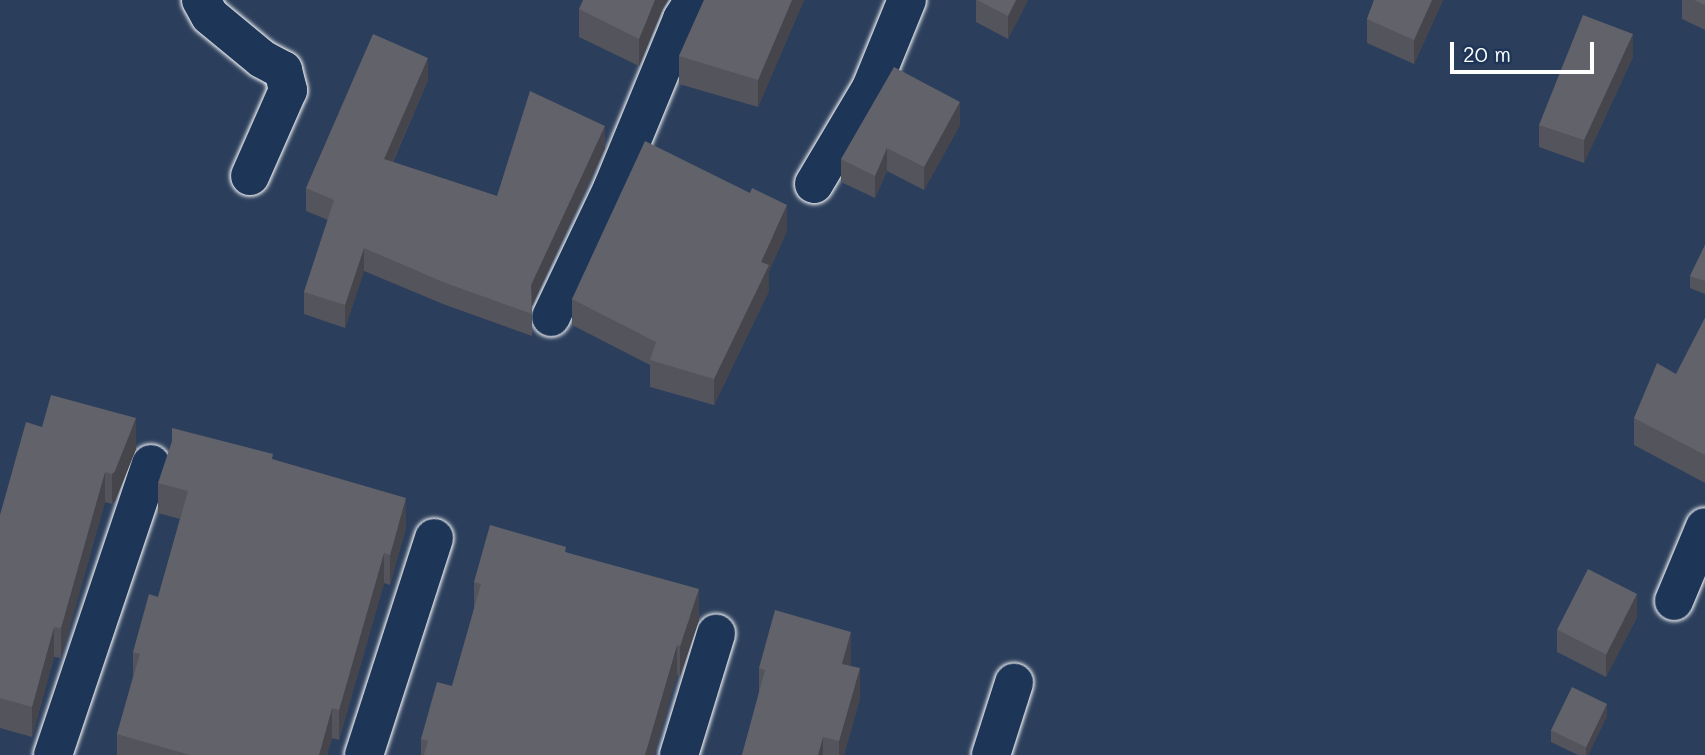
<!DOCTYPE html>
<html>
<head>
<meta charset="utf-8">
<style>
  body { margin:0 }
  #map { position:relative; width:1705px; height:755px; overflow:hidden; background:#2b3e5b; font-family:Mali,sans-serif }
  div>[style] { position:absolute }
  .roads { filter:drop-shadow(0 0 2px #fff) drop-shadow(0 0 2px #fff) }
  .minor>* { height:38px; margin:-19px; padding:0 19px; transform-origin:19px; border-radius:19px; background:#1d3557 }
  .wall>* { inset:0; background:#54545c }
  .shaded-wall>* { inset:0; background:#45454b }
  .building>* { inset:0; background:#62626b; transform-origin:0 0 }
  span { translate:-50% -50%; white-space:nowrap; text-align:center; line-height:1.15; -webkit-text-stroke:6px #1d3557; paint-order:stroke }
  .scale { position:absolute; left:1450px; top:42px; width:144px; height:32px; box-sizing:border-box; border:4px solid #fff; border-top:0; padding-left:9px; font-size:21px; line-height:24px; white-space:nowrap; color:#fff; -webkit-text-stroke:5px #1d3557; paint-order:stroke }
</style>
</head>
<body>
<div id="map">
  <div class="roads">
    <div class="minor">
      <i style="left:201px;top:0;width:18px;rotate:61deg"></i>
      <i style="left:210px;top:16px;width:67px;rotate:39.6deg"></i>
      <i style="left:262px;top:59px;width:24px;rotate:28deg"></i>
      <i style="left:283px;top:70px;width:21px;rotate:76deg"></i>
      <i style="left:288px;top:90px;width:94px;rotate:113.8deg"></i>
      <i style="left:814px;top:184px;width:112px;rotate:-59.3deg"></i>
      <i style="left:871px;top:88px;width:95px;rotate:-67.8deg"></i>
      <i style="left:551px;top:317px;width:142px;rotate:-64.5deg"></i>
      <i style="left:612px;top:189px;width:184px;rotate:-67.6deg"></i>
      <i style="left:682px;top:19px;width:22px;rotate:-58deg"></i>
      <i style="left:1674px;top:601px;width:80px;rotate:-67.3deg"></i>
      <i style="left:53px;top:755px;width:307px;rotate:-71.4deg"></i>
      <i style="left:364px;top:755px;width:228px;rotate:-72.1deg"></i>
      <i style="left:679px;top:755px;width:127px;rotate:-73deg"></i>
      <i style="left:991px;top:755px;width:76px;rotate:-72.3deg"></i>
    </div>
  </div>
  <div class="wall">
    <i style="clip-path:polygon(704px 0,804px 0,758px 107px,679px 84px,679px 56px)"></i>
    <i style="clip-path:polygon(976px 0,1028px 0,1008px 39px,976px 22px)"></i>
    <i style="clip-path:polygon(1374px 0,1443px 0,1414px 64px,1367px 43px,1367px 19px)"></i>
    <i style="clip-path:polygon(1682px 0,1705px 0,1705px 30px,1682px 19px)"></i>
    <i style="clip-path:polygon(579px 9px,662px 10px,639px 66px,579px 37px)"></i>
    <i style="clip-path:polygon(1633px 57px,1584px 163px,1539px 147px,1539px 125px)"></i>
    <i style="clip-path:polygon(428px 80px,393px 162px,497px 196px,605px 148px,532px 306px,532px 336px,443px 304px,364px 271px,345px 328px,304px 314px,304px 292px,328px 220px,306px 211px,306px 188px)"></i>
    <i style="clip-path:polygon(960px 125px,924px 190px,887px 171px,875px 198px,841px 182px,841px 159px)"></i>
    <i style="clip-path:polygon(787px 231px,769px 271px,769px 291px,714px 405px,650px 387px,650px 365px,572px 325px,572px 299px)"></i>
    <i style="clip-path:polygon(1705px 245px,1705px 294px,1690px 288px,1690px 276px)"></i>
    <i style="clip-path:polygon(1705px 318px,1705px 483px,1634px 445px,1634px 418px,1676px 374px)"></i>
    <i style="clip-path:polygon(42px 427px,136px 449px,115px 501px,112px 504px,105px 502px,61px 658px,54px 657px,32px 737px,0 728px,0 515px)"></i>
    <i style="clip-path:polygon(273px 459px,406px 528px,390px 585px,384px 583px,339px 740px,332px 738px,327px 755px,117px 755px,117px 734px,133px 676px,133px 652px,158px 597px,180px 519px,158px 513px,158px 483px)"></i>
    <i style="clip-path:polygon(566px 552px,699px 620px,680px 676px,677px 675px,654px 755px,421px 755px,421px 739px,452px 686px,474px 610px,474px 582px)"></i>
    <i style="clip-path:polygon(1637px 617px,1606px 677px,1557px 652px,1557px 630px)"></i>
    <i style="clip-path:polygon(851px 662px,850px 666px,860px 698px,844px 755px,742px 755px,759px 694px,759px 668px)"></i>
    <i style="clip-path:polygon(1607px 716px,1588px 755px,1578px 755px,1551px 742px,1551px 730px)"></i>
  </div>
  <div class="shaded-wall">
    <i style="clip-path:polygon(655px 0,668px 0,662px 10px,639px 66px,639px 39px)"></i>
    <i style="clip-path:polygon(792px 0,804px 0,758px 107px,758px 80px)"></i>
    <i style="clip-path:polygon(1016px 0,1028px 0,1008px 39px,1008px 16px)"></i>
    <i style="clip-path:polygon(1432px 0,1443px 0,1414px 64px,1414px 40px)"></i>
    <i style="clip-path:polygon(1633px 34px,1633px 57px,1584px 163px,1584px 140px)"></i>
    <i style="clip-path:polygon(428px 58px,428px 80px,384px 181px,384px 159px)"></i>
    <i style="clip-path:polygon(960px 102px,960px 125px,924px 190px,924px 167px)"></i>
    <i style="clip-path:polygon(605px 126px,605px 148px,531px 308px,531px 285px)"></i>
    <i style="clip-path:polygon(887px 148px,887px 171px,875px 198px,875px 176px)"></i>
    <i style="clip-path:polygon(787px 205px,787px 231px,769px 271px,769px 291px,714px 405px,714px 379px,761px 262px)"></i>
    <i style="clip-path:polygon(364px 248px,364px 271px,345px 328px,345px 305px)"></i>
    <i style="clip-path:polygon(136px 418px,136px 449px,115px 501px,112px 504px,112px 474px)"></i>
    <i style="clip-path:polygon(105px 472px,105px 502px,61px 658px,61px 628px)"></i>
    <i style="clip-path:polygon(406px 498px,406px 528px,390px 585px,390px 555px)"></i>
    <i style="clip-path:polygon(384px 553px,384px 583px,339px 740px,339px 710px)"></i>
    <i style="clip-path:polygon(699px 589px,699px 620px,680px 676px,680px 646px)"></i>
    <i style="clip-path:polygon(1637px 594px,1637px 617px,1606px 677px,1606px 654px)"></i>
    <i style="clip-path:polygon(54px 627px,54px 657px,32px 737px,32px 707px)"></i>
    <i style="clip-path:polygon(851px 632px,851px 662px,842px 694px,842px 664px)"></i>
    <i style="clip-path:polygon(677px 645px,677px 675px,654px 755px,645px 755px)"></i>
    <i style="clip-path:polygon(860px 668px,860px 698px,844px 755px,839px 755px,839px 741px)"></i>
    <i style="clip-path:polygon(1607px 704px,1607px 716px,1588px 755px,1586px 755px,1586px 747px)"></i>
    <i style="clip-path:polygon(332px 708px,332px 738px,327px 755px,319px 755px)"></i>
    <i style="clip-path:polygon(823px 737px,823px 755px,818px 755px)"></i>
  </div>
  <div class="building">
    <i style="clip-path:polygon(583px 0,655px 0,639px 39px,579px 9px)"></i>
    <i style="clip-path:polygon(704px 0,792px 0,758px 80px,679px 56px)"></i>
    <i style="clip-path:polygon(977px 0,1016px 0,1008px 16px)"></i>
    <i style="clip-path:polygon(1374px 0,1432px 0,1414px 40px,1367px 19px)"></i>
    <i style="clip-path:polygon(1694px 0,1705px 0,1705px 5px)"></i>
    <i style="clip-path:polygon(1583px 15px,1633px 34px,1584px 140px,1539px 125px)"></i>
    <i style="clip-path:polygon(373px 34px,428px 58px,384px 159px,497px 196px,530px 91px,605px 126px,531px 285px,532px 314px,443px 282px,364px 248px,345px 305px,304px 292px,334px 200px,306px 188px)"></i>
    <i style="clip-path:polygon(894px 67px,960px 102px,924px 167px,887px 148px,875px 176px,841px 159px)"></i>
    <i style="clip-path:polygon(645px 141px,750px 193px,752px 188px,787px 205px,761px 262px,769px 265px,714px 379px,650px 360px,656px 342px,572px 299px)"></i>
    <i style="clip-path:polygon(1705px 245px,1705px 281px,1690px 276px)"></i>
    <i style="clip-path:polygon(1705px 318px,1705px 455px,1634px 418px,1657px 363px,1676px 374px)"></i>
    <i style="clip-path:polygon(51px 395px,136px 418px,115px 471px,112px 474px,105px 472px,61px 628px,54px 627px,32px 707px,0 698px,0 515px,26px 422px,42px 427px)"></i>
    <i style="clip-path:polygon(172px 428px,273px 454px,272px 459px,406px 498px,390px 555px,384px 553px,339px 710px,332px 708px,319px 755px,190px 755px,117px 734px,140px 654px,133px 652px,149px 594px,158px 597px,188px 491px,158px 483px,172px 441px)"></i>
    <i style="clip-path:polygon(490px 525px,566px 547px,565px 552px,699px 589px,680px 646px,677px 645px,645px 755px,424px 755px,428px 741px,421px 739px,437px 682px,452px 686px,481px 584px,474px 582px)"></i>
    <i style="left:1588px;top:569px;width:55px;height:68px;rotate:27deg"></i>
    <i style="clip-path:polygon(775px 610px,851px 632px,842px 664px,860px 668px,839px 741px,823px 737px,818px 755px,742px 755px,765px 670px,759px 668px)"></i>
    <i style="left:1572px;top:687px;width:39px;height:48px;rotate:26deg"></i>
  </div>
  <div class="scale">20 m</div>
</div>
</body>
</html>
